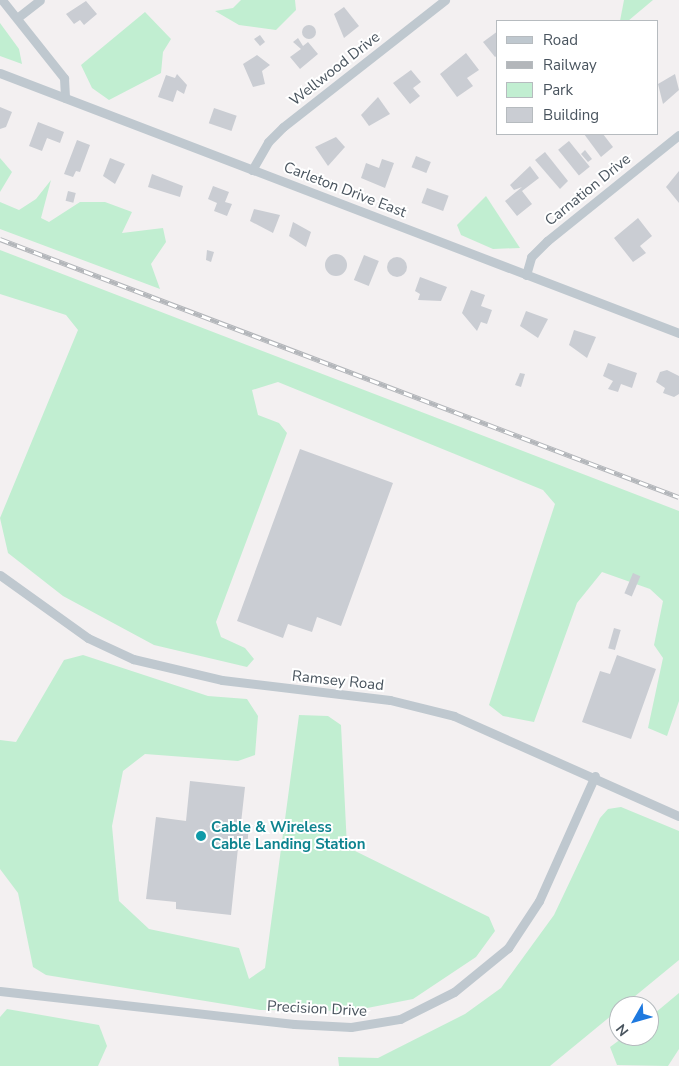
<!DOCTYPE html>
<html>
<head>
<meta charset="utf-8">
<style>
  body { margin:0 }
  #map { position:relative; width:679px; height:1066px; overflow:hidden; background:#f3f0f1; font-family:"Nunito Sans",sans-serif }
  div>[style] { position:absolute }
  .green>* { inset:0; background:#c1eed1 }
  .building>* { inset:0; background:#cacdd3; transform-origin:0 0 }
  .round { border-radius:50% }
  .street>* { height:9px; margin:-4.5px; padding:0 4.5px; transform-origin:4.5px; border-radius:4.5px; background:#bfc8cf }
  .rail>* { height:5px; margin-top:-2.5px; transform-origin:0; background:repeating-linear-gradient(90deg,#fff 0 9px,#b3b6ba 0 18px); box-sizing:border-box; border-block:1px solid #b3b6ba }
  .dots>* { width:14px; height:14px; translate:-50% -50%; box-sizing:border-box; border:2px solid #fff; border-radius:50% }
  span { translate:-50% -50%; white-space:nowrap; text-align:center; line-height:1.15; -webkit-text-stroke:4px #fff; paint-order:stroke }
  .street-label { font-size:15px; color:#49545e }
  .culture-label { font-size:15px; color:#0d838f; font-weight:700 }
  .left { translate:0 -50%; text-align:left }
  .legend { position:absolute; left:496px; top:20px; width:162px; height:115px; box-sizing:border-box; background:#fff; border:1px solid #b6bbbf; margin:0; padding:6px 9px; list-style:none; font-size:15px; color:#49545e }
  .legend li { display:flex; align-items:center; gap:10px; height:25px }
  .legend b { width:25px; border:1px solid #b6bbbf }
  .north { position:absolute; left:609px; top:996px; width:50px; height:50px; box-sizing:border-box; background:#fff; border:1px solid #b6bbbf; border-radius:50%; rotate:232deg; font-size:14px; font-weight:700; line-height:20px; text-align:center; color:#49545e }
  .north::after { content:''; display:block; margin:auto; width:18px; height:22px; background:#1e79df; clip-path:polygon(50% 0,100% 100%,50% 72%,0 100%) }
</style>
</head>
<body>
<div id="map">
  <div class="green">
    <i style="clip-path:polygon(241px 0,295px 0,296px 10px,276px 30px,239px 25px,215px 11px,233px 8px)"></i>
    <i style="clip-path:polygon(624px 0,653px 0,628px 21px,620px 21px)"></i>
    <i style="clip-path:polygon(145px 12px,171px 39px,163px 52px,161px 73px,109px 100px,92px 88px,81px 65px)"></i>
    <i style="clip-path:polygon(0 23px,19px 49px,22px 64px,0 56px)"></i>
    <i style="clip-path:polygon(0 158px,12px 172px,0 192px)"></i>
    <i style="clip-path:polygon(51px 180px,41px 218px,49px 222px,80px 202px,105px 202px,132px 212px,122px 233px,163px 228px,166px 242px,151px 264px,160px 289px,0 229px,0 202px,19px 210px,36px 199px)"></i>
    <i style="clip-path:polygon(486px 196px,520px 248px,493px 249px,461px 235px,457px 225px)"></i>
    <i style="clip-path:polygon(0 250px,679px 511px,679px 701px,667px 736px,648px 728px,663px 658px,654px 645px,663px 601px,650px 589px,602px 572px,577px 603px,534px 722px,503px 716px,489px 705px,555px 504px,543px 490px,278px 382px,252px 390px,258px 415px,279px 423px,287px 433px,216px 622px,221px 637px,245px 648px,254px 659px,247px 667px,154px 645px,63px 596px,8px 553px,0 518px,78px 330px,66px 315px,0 294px)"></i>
    <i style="clip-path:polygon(83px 655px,208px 696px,247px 699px,258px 716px,255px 755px,238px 761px,145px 754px,123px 771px,112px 826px,119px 901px,149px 929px,239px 948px,249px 979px,265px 968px,299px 715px,328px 716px,341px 725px,347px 847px,489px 917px,495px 931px,476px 957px,413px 999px,352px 1011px,260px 1010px,46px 975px,33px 967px,18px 893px,0 869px,0 740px,16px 742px,64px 660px)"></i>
    <i style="clip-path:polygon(621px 807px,679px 831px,679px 960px,550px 1066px,339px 1066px,338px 1057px,378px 1058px,465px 1014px,501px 988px,554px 915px,600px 818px,608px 809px)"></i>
    <i style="clip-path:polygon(679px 993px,679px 1049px,668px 1066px,617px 1065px,610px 1047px,625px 1036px,649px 1036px,649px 1018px)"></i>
    <i style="clip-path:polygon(7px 1009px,99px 1025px,107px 1046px,98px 1066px,0 1066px,0 1017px)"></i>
  </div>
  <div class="building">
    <i style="clip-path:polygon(86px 1px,97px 14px,84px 25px,80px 20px,74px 24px,66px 14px)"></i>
    <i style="clip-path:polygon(344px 7px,359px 26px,344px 38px,334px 14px)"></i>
    <i class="round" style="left:302px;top:25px;width:14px;height:14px"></i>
    <i style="clip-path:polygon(498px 31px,498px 55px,495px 57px,483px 42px)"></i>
    <i style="clip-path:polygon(260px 35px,265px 42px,260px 46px,254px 39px)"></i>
    <i style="clip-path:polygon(298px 38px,303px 46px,308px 42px,318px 54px,300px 69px,290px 57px,301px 49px,293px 42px)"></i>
    <i style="clip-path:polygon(466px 53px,479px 70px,467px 78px,473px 86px,457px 97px,440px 74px)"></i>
    <i style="clip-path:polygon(257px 55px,270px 65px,262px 71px,265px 84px,253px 87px,243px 64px)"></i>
    <i style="clip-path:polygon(411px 70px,421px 82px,413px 88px,420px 96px,410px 104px,393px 83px)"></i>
    <i style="clip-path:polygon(177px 74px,187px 85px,184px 94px,177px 90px,173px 102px,158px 97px,166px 75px,175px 78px)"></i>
    <i style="clip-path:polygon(675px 74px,679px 90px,663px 104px,658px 84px)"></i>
    <i style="clip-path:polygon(378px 97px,390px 114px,369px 126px,361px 115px)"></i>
    <i style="clip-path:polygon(0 107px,12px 112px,6px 127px,0 129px)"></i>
    <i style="left:214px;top:108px;width:24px;height:16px;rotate:19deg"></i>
    <i style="clip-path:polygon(38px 122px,64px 132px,60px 143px,47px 138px,42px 151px,29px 146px)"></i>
    <i style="clip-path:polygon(584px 134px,603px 134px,613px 147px,601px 157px)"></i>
    <i style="clip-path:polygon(336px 137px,345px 147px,328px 166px,315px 147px)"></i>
    <i style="clip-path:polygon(77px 140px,90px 145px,80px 172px,76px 171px,73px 177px,64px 174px)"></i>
    <i style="left:569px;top:141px;width:33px;height:14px;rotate:51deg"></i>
    <i style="clip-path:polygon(585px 150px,592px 159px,588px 162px,581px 154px)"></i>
    <i style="clip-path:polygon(545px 152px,568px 181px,560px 189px,535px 160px)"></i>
    <i style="left:416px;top:156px;width:16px;height:12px;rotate:22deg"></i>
    <i style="clip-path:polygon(110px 158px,125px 164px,115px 184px,103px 176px)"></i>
    <i style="clip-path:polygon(382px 159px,394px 163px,385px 188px,361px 178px,366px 163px,379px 168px)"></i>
    <i style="clip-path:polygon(530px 166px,539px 178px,522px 191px,532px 204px,517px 216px,505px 201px,522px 187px,514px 190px,510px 185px)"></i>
    <i style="clip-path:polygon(679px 171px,679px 203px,666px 187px)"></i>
    <i style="clip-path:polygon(152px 174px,183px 186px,180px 197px,148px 187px)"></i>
    <i style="clip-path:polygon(213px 186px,229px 192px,225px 202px,232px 204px,227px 216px,214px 211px,217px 203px,208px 199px)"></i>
    <i style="left:427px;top:188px;width:23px;height:16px;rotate:20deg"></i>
    <i style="left:68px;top:191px;width:8px;height:10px;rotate:14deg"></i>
    <i style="clip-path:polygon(254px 209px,280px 215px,273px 233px,250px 221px)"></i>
    <i style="clip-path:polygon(638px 218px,652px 236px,640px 246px,646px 253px,633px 262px,614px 238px)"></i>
    <i style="clip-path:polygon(293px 222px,311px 232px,306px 247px,289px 236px)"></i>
    <i style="clip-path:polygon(207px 250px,214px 252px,211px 262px,206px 260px)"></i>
    <i class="round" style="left:325px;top:254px;width:22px;height:22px"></i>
    <i style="left:364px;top:255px;width:16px;height:27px;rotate:22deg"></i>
    <i class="round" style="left:387px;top:257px;width:20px;height:20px"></i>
    <i style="clip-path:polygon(420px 277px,447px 287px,441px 301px,418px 300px,420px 294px,415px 291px)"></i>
    <i style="clip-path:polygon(471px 290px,485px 295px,481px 306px,492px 310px,487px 324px,481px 322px,477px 331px,462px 313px)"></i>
    <i style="clip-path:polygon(526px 311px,548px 319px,538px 338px,520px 326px)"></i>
    <i style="clip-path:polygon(574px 330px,596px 337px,587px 358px,569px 345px)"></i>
    <i style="clip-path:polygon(608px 363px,637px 373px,632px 388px,621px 384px,618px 392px,608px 389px,613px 381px,603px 376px)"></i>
    <i style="clip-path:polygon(667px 370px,679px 376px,679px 394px,674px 397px,663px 393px,665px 388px,656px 382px,660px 372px)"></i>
    <i style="clip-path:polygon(520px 373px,525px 374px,521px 387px,515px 385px)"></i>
    <i style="clip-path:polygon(300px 449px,393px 483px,341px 626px,317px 617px,312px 632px,288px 624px,283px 638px,237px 621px)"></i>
    <i style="left:633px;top:573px;width:8px;height:22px;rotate:23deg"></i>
    <i style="left:614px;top:628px;width:7px;height:21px;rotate:16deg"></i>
    <i style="clip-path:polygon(617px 655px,656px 669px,631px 739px,582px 722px,600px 671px,610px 674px)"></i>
    <i style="clip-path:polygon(190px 781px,245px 787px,241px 823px,249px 824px,247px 849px,238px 848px,231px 915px,176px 909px,176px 902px,146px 899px,156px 817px,186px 821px)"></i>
  </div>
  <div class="street">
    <i style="left:2px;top:0;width:100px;rotate:51.5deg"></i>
    <i style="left:64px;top:78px;width:20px;rotate:87deg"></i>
    <i style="left:17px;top:18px;width:29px;rotate:-38deg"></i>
    <i style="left:0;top:73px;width:727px;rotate:20.95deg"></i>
    <i style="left:252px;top:170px;width:32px;rotate:-60deg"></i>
    <i style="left:268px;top:142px;width:21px;rotate:-45deg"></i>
    <i style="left:283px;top:127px;width:206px;rotate:-38.1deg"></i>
    <i style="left:526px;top:275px;width:19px;rotate:-74deg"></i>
    <i style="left:531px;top:257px;width:23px;rotate:-45deg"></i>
    <i style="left:547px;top:241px;width:169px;rotate:-38.8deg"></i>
    <i style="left:0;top:575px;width:108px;rotate:35.6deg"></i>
    <i style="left:88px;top:638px;width:50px;rotate:25deg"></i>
    <i style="left:133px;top:659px;width:91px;rotate:13.3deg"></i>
    <i style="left:222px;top:680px;width:169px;rotate:6.8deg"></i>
    <i style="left:390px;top:700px;width:66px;rotate:14deg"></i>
    <i style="left:454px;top:716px;width:246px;rotate:24deg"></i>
    <i style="left:0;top:991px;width:296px;rotate:6.4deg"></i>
    <i style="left:294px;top:1024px;width:57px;rotate:3deg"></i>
    <i style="left:351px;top:1027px;width:50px;rotate:-9.3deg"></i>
    <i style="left:400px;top:1019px;width:60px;rotate:-26.6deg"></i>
    <i style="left:454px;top:992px;width:70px;rotate:-39.2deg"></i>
    <i style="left:508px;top:948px;width:56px;rotate:-56.6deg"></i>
    <i style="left:539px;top:901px;width:137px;rotate:-65.9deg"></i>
  </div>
  <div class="rail">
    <i style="left:0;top:239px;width:726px;rotate:20.81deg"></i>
  </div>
  <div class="dots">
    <i style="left:201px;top:836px;background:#0f9aa8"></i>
  </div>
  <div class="street-label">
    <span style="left:335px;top:69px;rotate:-38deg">Wellwood Drive</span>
    <span style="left:345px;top:190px;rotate:21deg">Carleton Drive East</span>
    <span style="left:588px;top:190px;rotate:-39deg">Carnation Drive</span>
    <span style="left:338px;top:681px;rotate:6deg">Ramsey Road</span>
    <span style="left:317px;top:1009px;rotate:3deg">Precision Drive</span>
  </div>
  <div class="culture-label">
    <span class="left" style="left:211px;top:836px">Cable &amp; Wireless<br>Cable Landing Station</span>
  </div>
  <ul class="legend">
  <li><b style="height:6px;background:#bfc8cf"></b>Road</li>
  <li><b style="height:6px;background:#b3b6ba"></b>Railway</li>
  <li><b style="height:14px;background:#c1eed1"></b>Park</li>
  <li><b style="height:14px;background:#cacdd3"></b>Building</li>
  </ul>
  <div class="north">N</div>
</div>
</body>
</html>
